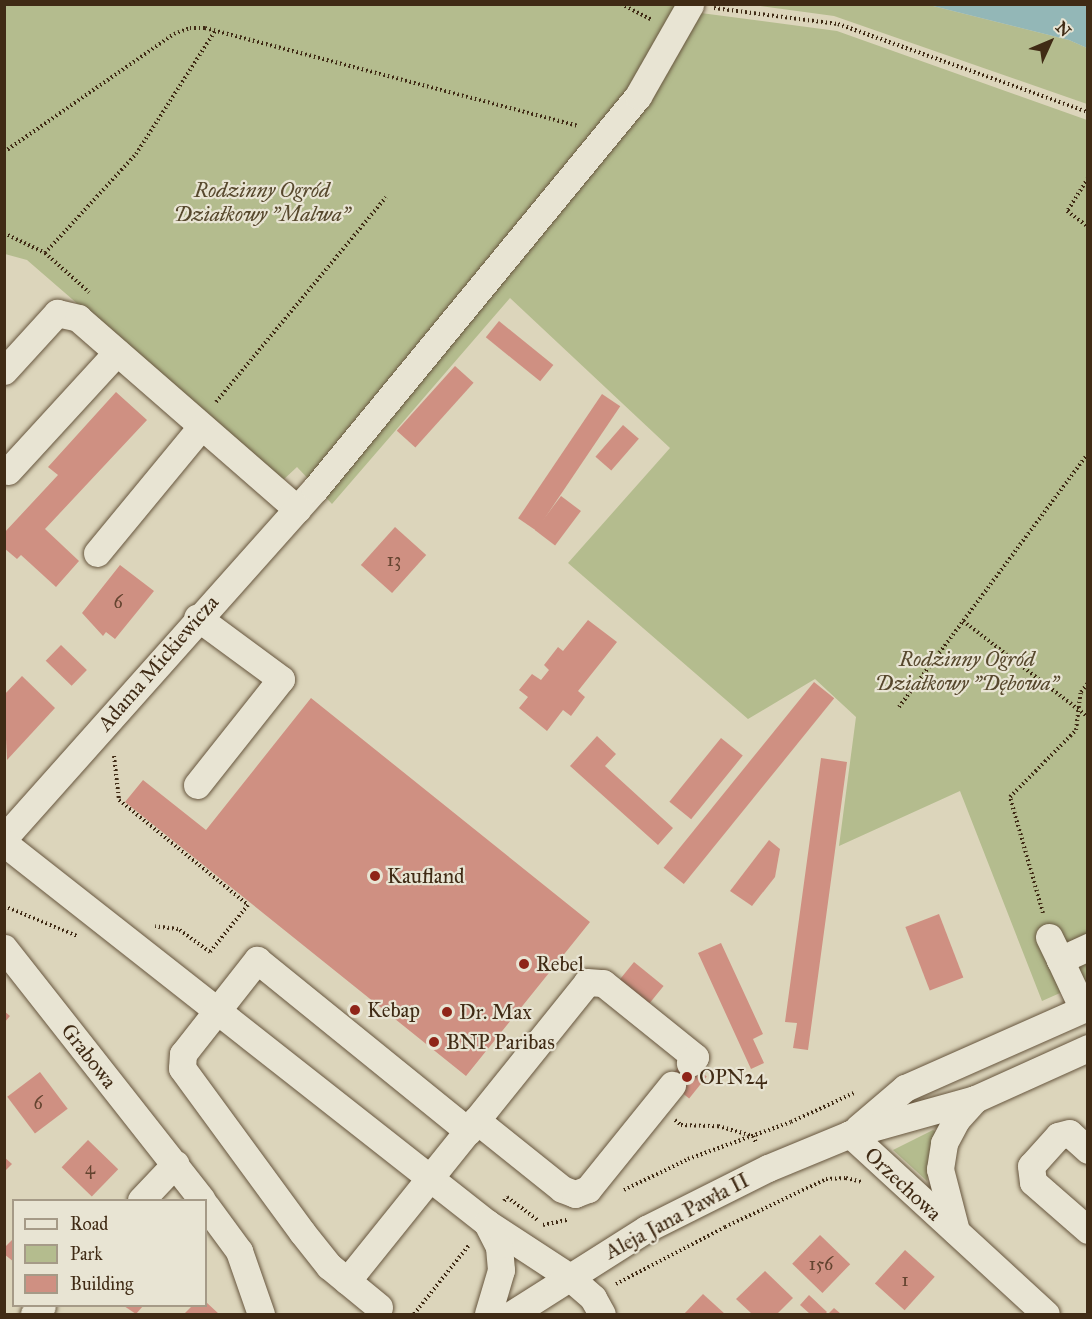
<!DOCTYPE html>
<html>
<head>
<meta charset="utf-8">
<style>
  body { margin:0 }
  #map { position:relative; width:1092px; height:1319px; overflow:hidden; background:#dcd5bb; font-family:"IM FELL Great Primer",serif }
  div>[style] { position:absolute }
  .green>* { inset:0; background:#b4bc8e }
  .water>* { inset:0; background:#93b7b7 }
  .building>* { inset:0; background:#cf9082; transform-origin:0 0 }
  .path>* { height:4px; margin-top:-2px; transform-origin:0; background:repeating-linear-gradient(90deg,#402b15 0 1.5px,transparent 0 4.5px) }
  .roads { filter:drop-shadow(0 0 2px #67563e) drop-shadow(0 0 2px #67563e) }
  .minor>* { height:27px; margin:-13.5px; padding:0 13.5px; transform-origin:13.5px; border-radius:13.5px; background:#e8e4d3 }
  .dots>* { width:16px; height:16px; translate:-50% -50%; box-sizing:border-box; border:3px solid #e8e4d3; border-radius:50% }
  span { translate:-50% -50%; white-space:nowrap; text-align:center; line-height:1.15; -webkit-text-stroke:4.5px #e8e4d3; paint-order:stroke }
  .number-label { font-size:18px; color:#644430 }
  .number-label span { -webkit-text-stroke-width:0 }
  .park-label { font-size:21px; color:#57482d; font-style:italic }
  .street-label { font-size:21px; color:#402b15 }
  .poi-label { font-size:21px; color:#402b15 }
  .left { translate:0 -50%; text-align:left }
  .frame { position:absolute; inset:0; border:6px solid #402b15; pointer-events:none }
  .legend { position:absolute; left:12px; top:1199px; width:195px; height:108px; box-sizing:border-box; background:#e8e4d3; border:2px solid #a59a87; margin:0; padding:8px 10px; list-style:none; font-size:18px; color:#402b15 }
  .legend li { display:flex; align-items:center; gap:12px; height:30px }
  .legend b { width:30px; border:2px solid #a59a87 }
  .north { position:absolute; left:1020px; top:12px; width:60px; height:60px; -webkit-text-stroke:4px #e8e4d3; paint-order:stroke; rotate:46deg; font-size:16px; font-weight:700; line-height:24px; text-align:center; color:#402b15 }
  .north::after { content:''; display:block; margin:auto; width:21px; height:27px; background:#402b15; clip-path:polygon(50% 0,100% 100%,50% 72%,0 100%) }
</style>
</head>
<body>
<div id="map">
  <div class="green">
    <i style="clip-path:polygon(4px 5px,680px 5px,693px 12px,837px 31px,1087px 120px,1087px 981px,1042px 1001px,960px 791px,839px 846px,856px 717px,815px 679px,748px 719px,568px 563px,670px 448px,510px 298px,332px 504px,297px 467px,282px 481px,27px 260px,5px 254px)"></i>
    <i style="clip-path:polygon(753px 5px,929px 5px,1069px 40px,1087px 48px,1087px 104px,834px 16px)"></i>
    <i style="clip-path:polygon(933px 1130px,936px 1132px,927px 1181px,893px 1150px)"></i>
  </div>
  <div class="water">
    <i style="clip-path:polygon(929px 5px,1087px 5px,1087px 48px,1069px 40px)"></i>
  </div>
  <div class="building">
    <i style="left:499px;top:321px;width:70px;height:21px;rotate:39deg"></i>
    <i style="left:455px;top:366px;width:25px;height:87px;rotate:42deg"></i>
    <i style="clip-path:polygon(116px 392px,147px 420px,45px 529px,79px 561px,56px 587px,21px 555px,17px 559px,4px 548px,4px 533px,58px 475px,48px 467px)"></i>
    <i style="left:602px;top:394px;width:22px;height:150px;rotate:34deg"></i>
    <i style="left:623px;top:425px;width:21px;height:42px;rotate:41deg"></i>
    <i style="left:561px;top:496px;width:25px;height:43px;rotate:37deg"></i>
    <i style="left:395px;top:527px;width:42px;height:51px;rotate:42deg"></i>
    <i style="clip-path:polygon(120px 565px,154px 591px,115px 639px,106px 632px,103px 636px,82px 613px)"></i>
    <i style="clip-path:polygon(588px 620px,617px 642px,578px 691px,585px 697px,571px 716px,563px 710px,547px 731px,519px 708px,528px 697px,519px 690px,532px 674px,541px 680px,549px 670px,544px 665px,558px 647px,563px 651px)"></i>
    <i style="left:61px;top:645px;width:36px;height:22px;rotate:44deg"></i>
    <i style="clip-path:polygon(22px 676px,55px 708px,7px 760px,4px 695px)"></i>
    <i style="left:814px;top:682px;width:26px;height:239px;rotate:39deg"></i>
    <i style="clip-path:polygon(311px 698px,590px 922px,466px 1076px,125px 802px,143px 780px,206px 830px)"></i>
    <i style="clip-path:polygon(597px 736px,616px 754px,605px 766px,673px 828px,658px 845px,570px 766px)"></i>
    <i style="left:721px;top:738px;width:28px;height:82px;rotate:39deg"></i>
    <i style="clip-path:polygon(821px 758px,847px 762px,808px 1050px,793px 1048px,797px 1023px,785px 1022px)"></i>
    <i style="clip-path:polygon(769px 840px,780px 849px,775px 877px,752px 906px,730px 891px)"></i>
    <i style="left:939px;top:914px;width:68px;height:36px;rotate:69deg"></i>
    <i style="clip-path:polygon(721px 943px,763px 1034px,753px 1039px,764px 1063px,751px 1069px,698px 953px)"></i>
    <i style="left:634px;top:962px;width:38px;height:29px;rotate:39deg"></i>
    <i style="clip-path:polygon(4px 1011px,10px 1016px,4px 1023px)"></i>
    <i style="left:685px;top:1059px;width:28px;height:28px;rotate:39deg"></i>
    <i style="left:40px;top:1072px;width:46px;height:41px;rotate:53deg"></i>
    <i style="left:88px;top:1140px;width:42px;height:38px;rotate:44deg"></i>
    <i style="clip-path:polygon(4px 1157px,12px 1164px,4px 1172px)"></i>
    <i style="left:820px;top:1235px;width:42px;height:40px;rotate:44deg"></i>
    <i style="clip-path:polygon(14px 1238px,14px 1262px,4px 1254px,4px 1248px)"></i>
    <i style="left:905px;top:1250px;width:40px;height:45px;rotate:42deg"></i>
    <i style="clip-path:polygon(765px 1271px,793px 1298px,777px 1314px,752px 1314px,736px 1299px)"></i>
    <i style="clip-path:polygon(703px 1294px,725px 1314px,684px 1314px)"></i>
    <i style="clip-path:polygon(809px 1295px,827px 1312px,825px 1314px,810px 1314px,800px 1305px)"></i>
    <i style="clip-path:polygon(206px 1302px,219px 1314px,184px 1314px,192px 1306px,206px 1306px)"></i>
    <i style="clip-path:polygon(124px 1306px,143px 1306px,136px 1314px)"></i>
    <i style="clip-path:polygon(834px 1308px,841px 1314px,828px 1314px)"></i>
  </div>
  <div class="path">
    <i style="left:621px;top:4px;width:34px;rotate:27deg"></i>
    <i style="left:714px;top:8px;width:125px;rotate:7.4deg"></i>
    <i style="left:838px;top:24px;width:265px;rotate:19.4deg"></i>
    <i style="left:4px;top:152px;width:207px;rotate:-34.8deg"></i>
    <i style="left:174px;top:34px;width:17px;rotate:-21deg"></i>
    <i style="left:190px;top:28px;width:15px"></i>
    <i style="left:205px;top:28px;width:386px;rotate:14.7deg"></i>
    <i style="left:1088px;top:178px;width:39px;rotate:122deg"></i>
    <i style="left:1067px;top:211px;width:26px;rotate:37deg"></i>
    <i style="left:4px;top:233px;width:46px;rotate:26deg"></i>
    <i style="left:45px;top:253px;width:59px;rotate:41.6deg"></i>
    <i style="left:45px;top:253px;width:134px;rotate:-47.4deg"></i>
    <i style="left:136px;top:154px;width:146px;rotate:-57.3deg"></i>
    <i style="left:216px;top:402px;width:266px;rotate:-50.3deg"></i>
    <i style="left:963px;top:621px;width:158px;rotate:37.5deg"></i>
    <i style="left:899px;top:707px;width:317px;rotate:-53.3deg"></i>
    <i style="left:114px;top:756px;width:44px;rotate:83.5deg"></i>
    <i style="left:119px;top:800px;width:166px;rotate:39.1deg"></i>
    <i style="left:248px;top:905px;width:60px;rotate:129deg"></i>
    <i style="left:210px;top:952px;width:39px;rotate:-144deg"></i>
    <i style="left:178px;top:929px;width:23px;rotate:-173deg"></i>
    <i style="left:4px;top:906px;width:79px;rotate:22.3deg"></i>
    <i style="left:1043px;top:913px;width:121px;rotate:-105.9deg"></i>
    <i style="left:1010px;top:797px;width:94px;rotate:-45.4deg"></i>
    <i style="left:1076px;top:730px;width:38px;rotate:-83deg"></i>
    <i style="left:1081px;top:692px;width:11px;rotate:-52deg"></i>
    <i style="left:675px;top:1120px;width:8px;rotate:40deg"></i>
    <i style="left:681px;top:1125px;width:37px;rotate:2deg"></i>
    <i style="left:718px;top:1126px;width:36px;rotate:16deg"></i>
    <i style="left:753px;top:1136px;width:8px;rotate:67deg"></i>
    <i style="left:624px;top:1190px;width:71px;rotate:-25.8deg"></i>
    <i style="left:688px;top:1159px;width:109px;rotate:-19.8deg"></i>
    <i style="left:791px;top:1122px;width:69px;rotate:-24.7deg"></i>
    <i style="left:504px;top:1201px;width:5px;rotate:-53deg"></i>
    <i style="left:507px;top:1197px;width:38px;rotate:37deg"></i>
    <i style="left:543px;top:1225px;width:25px;rotate:-12deg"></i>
    <i style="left:616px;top:1284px;width:123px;rotate:-27.6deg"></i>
    <i style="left:725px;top:1227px;width:112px;rotate:-25.4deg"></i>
    <i style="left:826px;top:1179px;width:20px;rotate:-3deg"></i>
    <i style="left:846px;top:1178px;width:16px;rotate:14deg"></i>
    <i style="left:414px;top:1314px;width:88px;rotate:-51.4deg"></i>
  </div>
  <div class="roads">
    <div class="minor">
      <i style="left:4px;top:371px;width:79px;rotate:-47.6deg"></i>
      <i style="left:57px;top:313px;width:22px;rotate:13deg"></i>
      <i style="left:78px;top:318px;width:291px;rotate:41.1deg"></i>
      <i style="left:8px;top:471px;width:161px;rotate:-47.5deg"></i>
      <i style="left:97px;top:553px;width:163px;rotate:-50.5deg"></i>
      <i style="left:197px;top:785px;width:135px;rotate:-51.6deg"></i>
      <i style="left:281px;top:679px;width:104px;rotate:-143.6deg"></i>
      <i style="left:4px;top:838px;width:467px;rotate:-48.3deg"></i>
      <i style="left:315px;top:489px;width:509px;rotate:-50.58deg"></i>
      <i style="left:638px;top:96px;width:105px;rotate:-60.3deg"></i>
      <i style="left:4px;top:843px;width:615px;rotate:38.19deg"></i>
      <i style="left:487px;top:1223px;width:97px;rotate:33.2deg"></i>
      <i style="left:568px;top:1276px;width:33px;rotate:41deg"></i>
      <i style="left:593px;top:1298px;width:18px;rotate:61deg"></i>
      <i style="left:1049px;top:937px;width:25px;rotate:64deg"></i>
      <i style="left:4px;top:948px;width:320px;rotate:51.8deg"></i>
      <i style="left:1083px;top:1009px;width:54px;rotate:-115.1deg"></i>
      <i style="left:1060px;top:960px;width:31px;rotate:-25deg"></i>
      <i style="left:476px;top:1120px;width:110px;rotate:38.7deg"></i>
      <i style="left:562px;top:1189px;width:14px;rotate:21deg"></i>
      <i style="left:575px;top:1194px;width:14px;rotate:-21deg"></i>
      <i style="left:588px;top:1189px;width:134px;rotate:-51.1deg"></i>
      <i style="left:858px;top:1128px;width:62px;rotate:-40.4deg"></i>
      <i style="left:905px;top:1088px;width:200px;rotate:-23.9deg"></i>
      <i style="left:850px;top:1134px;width:266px;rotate:42.6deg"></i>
      <i style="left:1088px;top:1150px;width:25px;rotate:-138deg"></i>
      <i style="left:1069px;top:1133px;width:11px;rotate:165deg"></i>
      <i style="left:1058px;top:1136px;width:40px;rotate:132deg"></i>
      <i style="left:1031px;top:1166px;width:16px;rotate:83deg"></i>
      <i style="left:1033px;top:1182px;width:73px;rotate:41.1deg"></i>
      <i style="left:141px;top:1200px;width:50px;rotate:-46.6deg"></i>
      <i style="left:206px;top:1206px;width:56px;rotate:53.7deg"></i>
      <i style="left:239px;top:1251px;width:67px;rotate:70.8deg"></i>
      <i style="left:487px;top:1223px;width:27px;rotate:63deg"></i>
      <i style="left:499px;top:1247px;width:23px;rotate:85deg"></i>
      <i style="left:501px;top:1270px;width:46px;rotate:106.5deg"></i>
      <i style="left:956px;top:1231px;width:64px;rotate:-104.5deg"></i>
      <i style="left:940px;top:1169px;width:26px;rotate:-81deg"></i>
      <i style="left:944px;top:1143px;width:27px;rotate:-62deg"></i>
      <i style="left:957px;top:1119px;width:27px;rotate:-48deg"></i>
      <i style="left:347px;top:1281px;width:383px;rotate:-51.2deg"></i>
      <i style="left:587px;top:982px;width:16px;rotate:4deg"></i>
      <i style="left:603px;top:983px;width:118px;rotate:38.8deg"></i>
      <i style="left:695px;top:1057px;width:8px;rotate:130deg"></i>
      <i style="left:379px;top:1307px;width:65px;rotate:-140.6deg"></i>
      <i style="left:329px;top:1266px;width:43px;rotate:-128.5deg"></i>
      <i style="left:302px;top:1232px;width:203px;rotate:-126.2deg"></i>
      <i style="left:182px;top:1068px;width:14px;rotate:-86deg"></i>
      <i style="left:183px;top:1054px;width:120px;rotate:-51.8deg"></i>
      <i style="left:257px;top:960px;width:272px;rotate:39deg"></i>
      <i style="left:34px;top:1314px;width:11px;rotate:-45deg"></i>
      <i style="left:512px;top:1314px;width:159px;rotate:-32.4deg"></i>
      <i style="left:646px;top:1229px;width:136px;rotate:-26.6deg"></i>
      <i style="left:768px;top:1168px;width:89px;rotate:-22.5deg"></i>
      <i style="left:850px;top:1134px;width:130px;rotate:-15.6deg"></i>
      <i style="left:975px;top:1099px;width:124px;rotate:-24.3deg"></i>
    </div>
  </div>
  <div class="dots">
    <i style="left:375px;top:876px;background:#8f2418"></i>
    <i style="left:524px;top:964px;background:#8f2418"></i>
    <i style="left:355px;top:1010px;background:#8f2418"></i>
    <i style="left:447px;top:1012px;background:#8f2418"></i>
    <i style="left:434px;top:1042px;background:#8f2418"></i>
    <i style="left:687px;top:1077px;background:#8f2418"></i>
  </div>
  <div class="number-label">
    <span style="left:394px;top:560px">13</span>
    <span style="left:118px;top:602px">6</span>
    <span style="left:38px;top:1103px">6</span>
    <span style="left:90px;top:1168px">4</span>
    <span style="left:821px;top:1264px">156</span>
    <span style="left:905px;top:1280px">1</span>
  </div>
  <div class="park-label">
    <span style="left:262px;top:202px">Rodzinny Ogród<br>Działkowy "Malwa"</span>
    <span style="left:967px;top:671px">Rodzinny Ogród<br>Działkowy "Dębowa"</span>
  </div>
  <div class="street-label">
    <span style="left:158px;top:663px;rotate:-49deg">Adama Mickiewicza</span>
    <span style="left:89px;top:1056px;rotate:52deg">Grabowa</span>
    <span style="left:903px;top:1184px;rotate:43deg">Orzechowa</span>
    <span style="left:677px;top:1216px;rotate:-28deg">Aleja Jana Pawła II</span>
  </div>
  <div class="poi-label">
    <span class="left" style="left:387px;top:876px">Kaufland</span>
    <span class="left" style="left:536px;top:964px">Rebel</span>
    <span class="left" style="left:367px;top:1010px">Kebap</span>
    <span class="left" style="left:459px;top:1012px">Dr. Max</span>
    <span class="left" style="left:446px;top:1042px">BNP Paribas</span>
    <span class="left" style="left:699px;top:1077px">OPN24</span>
  </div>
  <div class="frame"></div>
  <ul class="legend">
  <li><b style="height:8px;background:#e8e4d3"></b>Road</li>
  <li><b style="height:16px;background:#b4bc8e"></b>Park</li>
  <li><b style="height:16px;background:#cf9082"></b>Building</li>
  </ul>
  <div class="north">N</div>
</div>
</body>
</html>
